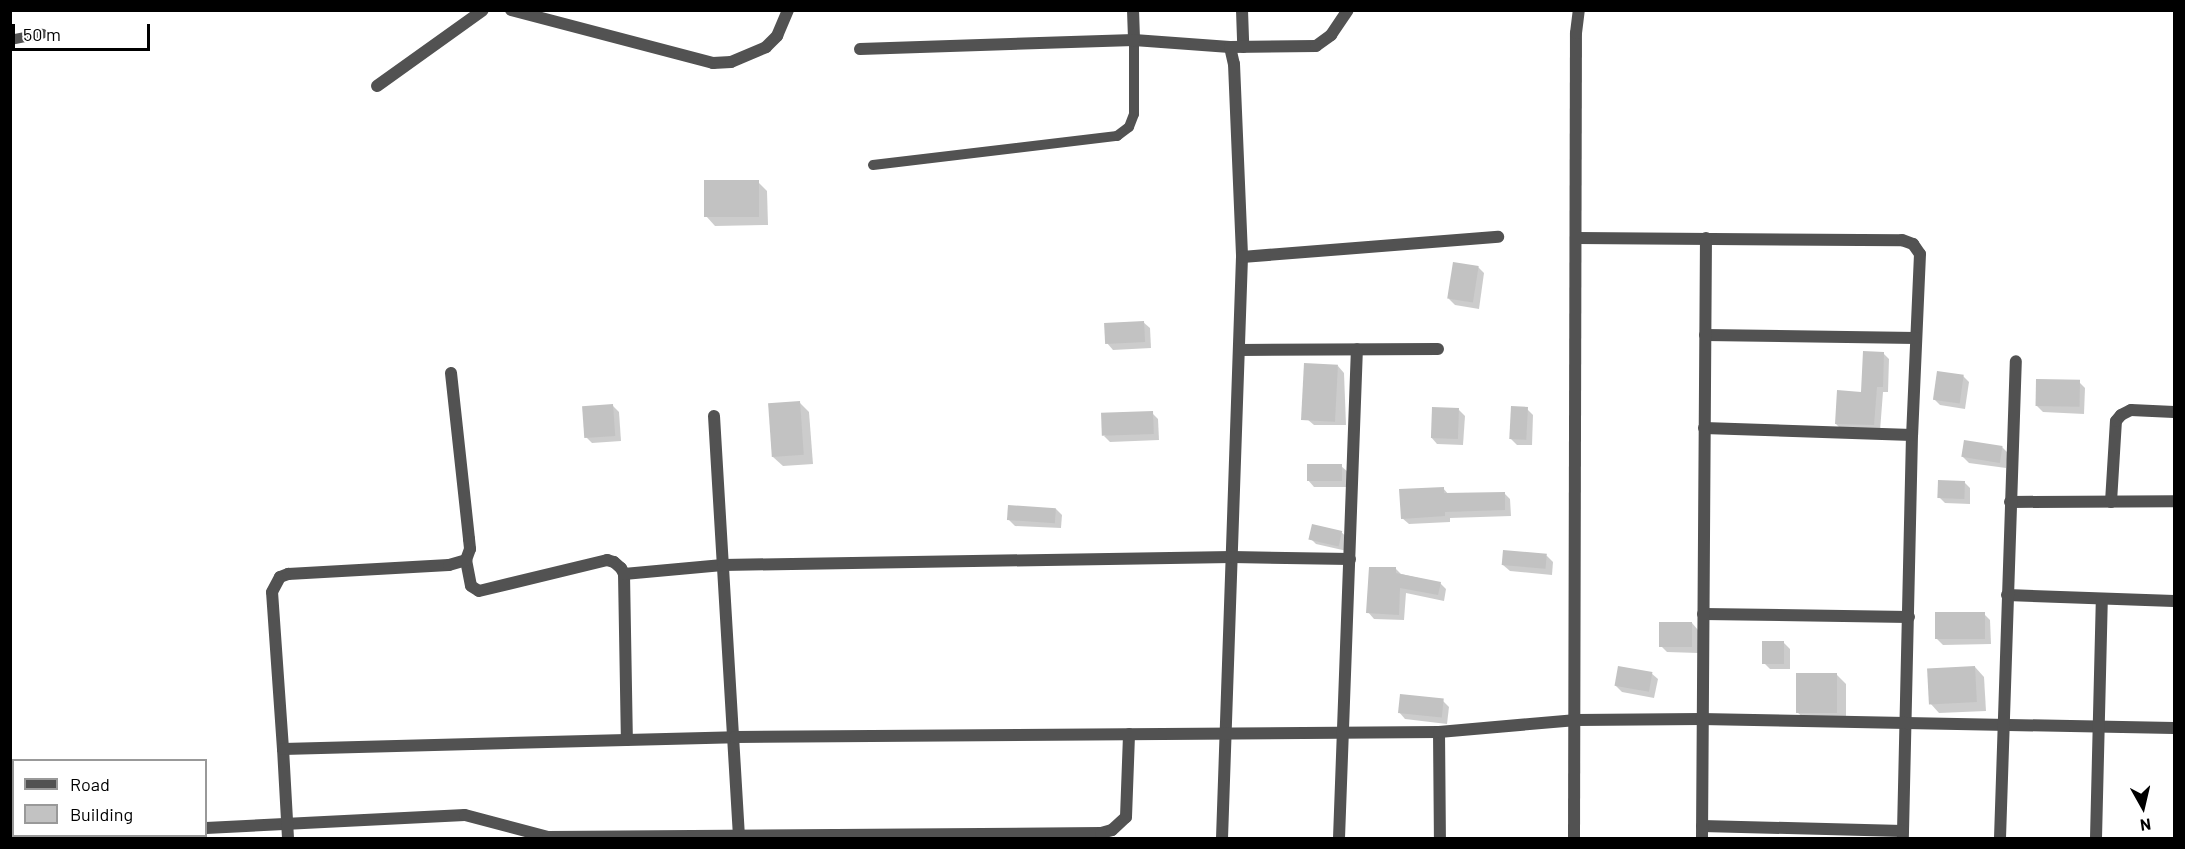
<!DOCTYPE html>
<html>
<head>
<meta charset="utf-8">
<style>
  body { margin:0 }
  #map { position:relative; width:2185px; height:849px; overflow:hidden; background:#fff; font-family:Barlow,sans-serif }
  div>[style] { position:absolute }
  .shadow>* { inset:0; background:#0003 }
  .building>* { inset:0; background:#c2c2c2; transform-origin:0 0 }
  .lane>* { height:10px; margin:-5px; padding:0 5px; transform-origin:5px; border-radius:5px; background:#525252 }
  .street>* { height:12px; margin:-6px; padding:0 6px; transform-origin:6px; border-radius:6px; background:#525252 }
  span { translate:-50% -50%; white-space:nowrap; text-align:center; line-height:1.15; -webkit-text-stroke:4.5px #fff; paint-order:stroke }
  .frame { position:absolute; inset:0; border:12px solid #000; pointer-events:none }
  .legend { position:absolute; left:12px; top:759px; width:195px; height:78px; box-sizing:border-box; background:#fff; border:2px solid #999; margin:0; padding:8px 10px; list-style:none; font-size:18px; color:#000 }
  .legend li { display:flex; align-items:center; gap:12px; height:30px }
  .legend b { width:30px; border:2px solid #999 }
  .north { position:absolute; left:2113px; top:777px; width:60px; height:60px; -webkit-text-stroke:4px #fff; paint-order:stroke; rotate:172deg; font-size:16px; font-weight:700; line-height:24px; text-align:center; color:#000 }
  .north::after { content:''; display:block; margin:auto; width:21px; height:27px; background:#000; clip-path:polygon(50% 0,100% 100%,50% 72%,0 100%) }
  .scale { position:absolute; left:12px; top:24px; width:138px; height:27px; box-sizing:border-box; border:3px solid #000; border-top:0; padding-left:8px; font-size:18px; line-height:21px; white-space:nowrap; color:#000; -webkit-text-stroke:4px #fff; paint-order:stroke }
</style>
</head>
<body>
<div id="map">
  <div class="shadow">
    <i style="clip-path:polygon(758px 182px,767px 191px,768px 225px,715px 226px,706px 216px)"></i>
    <i style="clip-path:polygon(1478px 267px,1484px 273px,1479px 309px,1455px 305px,1449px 299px)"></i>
    <i style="clip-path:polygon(1143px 322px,1150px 328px,1151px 348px,1113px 350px,1107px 343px)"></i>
    <i style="clip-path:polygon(1883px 353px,1889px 359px,1888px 392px,1883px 392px,1880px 431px,1842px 430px,1836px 424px,1863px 393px)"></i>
    <i style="clip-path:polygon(1338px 366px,1344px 373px,1346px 425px,1314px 425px,1307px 419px)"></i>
    <i style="clip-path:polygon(1963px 376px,1969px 382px,1965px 409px,1940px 405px,1934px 399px)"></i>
    <i style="clip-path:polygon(2079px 382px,2085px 388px,2084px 414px,2043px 412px,2037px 406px)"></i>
    <i style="clip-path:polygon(800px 403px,809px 412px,813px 464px,783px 466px,773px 457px)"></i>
    <i style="clip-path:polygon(612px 405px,619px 412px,621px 441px,592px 443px,586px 437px)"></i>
    <i style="clip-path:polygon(1527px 409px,1533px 415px,1532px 445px,1517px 445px,1511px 439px)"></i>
    <i style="clip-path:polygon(1459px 410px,1465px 416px,1463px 445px,1437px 444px,1431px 437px)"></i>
    <i style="clip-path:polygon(1152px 413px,1158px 419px,1159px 440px,1110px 442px,1104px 436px)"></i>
    <i style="clip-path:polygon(2002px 447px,2008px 453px,2006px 468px,1969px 463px,1963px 457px)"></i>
    <i style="clip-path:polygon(1341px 466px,1348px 472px,1347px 487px,1314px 487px,1308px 480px)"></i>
    <i style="clip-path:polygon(1964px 482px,1970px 488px,1970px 504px,1945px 503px,1939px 497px)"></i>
    <i style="clip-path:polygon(1443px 488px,1449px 495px,1504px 493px,1510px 499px,1511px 516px,1450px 518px,1450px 522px,1409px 524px,1402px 518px)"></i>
    <i style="clip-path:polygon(1056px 509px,1062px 515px,1061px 528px,1015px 526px,1008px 519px)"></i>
    <i style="clip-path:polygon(1341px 532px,1348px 538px,1347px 551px,1316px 544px,1310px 538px)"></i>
    <i style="clip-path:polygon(1547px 556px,1553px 562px,1552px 575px,1510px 571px,1503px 565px)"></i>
    <i style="clip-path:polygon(1395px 568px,1401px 574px,1440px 583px,1446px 589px,1444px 601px,1406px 593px,1404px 620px,1374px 619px,1368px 612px)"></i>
    <i style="clip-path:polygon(1984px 614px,1990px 620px,1991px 644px,1943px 645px,1937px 639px)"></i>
    <i style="clip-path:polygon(1692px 623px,1698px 630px,1698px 653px,1667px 652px,1661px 646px)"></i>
    <i style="clip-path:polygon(1784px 643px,1790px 649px,1790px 669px,1770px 669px,1764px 663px)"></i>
    <i style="clip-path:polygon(1975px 667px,1984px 677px,1986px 711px,1939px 713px,1930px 703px)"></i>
    <i style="clip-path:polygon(1651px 673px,1658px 679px,1654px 698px,1622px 692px,1616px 686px)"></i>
    <i style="clip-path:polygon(1837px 675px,1846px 684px,1846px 722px,1807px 721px,1797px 712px)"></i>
    <i style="clip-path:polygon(1443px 701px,1449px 707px,1447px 724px,1405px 719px,1399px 712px)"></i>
  </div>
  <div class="building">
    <i style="left:759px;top:180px;width:37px;height:55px;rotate:90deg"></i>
    <i style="left:1453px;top:262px;width:26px;height:37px;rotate:9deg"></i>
    <i style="left:1144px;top:321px;width:21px;height:40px;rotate:87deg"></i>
    <i style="clip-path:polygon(1863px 351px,1884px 352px,1883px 387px,1877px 387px,1874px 425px,1835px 424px,1837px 390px,1861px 392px)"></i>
    <i style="left:1304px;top:363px;width:34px;height:57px;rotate:3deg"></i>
    <i style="left:1937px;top:371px;width:27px;height:29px;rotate:8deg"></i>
    <i style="left:2036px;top:379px;width:44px;height:27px;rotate:1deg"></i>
    <i style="left:800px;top:401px;width:54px;height:32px;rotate:86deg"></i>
    <i style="left:613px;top:404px;width:32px;height:31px;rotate:86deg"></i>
    <i style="left:1511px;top:406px;width:17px;height:33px;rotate:3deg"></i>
    <i style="left:1432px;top:407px;width:27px;height:31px;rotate:2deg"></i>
    <i style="left:1153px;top:411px;width:23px;height:52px;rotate:88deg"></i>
    <i style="left:1964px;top:440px;width:39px;height:17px;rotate:9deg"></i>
    <i style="left:1307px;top:464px;width:35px;height:17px"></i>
    <i style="left:1938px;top:480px;width:27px;height:18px;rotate:2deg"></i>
    <i style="clip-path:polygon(1444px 487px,1444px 493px,1505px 492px,1505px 510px,1445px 512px,1445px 516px,1401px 519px,1399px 489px)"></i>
    <i style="left:1008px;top:505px;width:48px;height:15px;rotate:4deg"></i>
    <i style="left:1312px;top:524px;width:31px;height:16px;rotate:13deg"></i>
    <i style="left:1503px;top:550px;width:44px;height:15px;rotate:5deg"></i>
    <i style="clip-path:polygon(1369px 567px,1396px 567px,1396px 573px,1441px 582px,1438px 595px,1400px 588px,1399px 615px,1366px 613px)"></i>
    <i style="left:1985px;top:612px;width:27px;height:50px;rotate:90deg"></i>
    <i style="left:1659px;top:622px;width:33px;height:25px"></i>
    <i style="left:1762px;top:641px;width:22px;height:23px"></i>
    <i style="left:1618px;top:666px;width:35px;height:20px;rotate:10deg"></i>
    <i style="left:1975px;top:666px;width:36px;height:48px;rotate:87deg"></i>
    <i style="left:1796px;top:673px;width:41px;height:40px"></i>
    <i style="left:1400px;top:694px;width:44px;height:19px;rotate:6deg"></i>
  </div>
  <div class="lane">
    <i style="left:10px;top:40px;width:33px;rotate:-11deg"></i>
    <i style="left:873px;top:165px;width:246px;rotate:-6.8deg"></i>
    <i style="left:1117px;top:136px;width:15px;rotate:-37deg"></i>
    <i style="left:1129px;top:127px;width:14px;rotate:-69deg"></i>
    <i style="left:1134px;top:114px;width:74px;rotate:-90deg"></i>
  </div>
  <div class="street">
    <i style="left:511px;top:10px;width:209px;rotate:14.7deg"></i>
    <i style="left:713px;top:63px;width:18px;rotate:-3deg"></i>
    <i style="left:731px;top:62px;width:38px;rotate:-23deg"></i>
    <i style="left:766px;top:47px;width:16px;rotate:-45deg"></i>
    <i style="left:777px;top:36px;width:28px;rotate:-67deg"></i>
    <i style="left:1133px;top:10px;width:30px;rotate:88deg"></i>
    <i style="left:1134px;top:40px;width:96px;rotate:4.2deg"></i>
    <i style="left:1230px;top:47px;width:17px;rotate:77deg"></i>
    <i style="left:1234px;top:64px;width:193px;rotate:87.6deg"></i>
    <i style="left:1242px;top:257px;width:581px;rotate:91.97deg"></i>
    <i style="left:1242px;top:10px;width:37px;rotate:88deg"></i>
    <i style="left:1230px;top:47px;width:86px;rotate:-0.7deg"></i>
    <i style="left:1316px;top:46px;width:19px;rotate:-36deg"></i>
    <i style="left:1331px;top:35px;width:30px;rotate:-56deg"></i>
    <i style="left:860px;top:49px;width:274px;rotate:-1.9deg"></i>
    <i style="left:377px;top:86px;width:130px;rotate:-35.6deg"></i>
    <i style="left:1577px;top:238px;width:325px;rotate:0.4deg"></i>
    <i style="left:1902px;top:240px;width:12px;rotate:20deg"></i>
    <i style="left:1913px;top:244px;width:12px;rotate:55deg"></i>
    <i style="left:1920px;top:254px;width:181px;rotate:92.5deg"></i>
    <i style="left:1912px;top:435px;width:403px;rotate:91.3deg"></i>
    <i style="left:1242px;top:257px;width:257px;rotate:-4.5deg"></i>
    <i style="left:1705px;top:335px;width:211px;rotate:0.8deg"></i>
    <i style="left:1239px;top:350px;width:199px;rotate:-0.3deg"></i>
    <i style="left:451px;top:373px;width:167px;rotate:83.8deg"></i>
    <i style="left:469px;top:539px;width:10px;rotate:84deg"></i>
    <i style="left:470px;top:549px;width:12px;rotate:110deg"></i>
    <i style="left:466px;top:560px;width:26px;rotate:79deg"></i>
    <i style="left:471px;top:586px;width:9px;rotate:32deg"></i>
    <i style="left:479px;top:591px;width:132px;rotate:-13.6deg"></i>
    <i style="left:607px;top:560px;width:7px;rotate:16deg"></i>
    <i style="left:614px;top:562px;width:9px;rotate:41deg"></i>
    <i style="left:621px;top:568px;width:7px;rotate:63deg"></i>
    <i style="left:624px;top:574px;width:166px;rotate:89deg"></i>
    <i style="left:714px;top:416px;width:423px;rotate:86.6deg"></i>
    <i style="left:1704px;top:428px;width:208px;rotate:1.9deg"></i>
    <i style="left:2010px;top:502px;width:164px;rotate:-0.3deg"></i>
    <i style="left:2111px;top:502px;width:81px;rotate:-86.5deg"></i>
    <i style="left:2116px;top:421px;width:8px;rotate:-50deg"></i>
    <i style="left:2121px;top:415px;width:11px;rotate:-27deg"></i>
    <i style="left:2131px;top:410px;width:43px;rotate:2.7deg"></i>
    <i style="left:624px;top:574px;width:99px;rotate:-5.2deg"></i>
    <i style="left:723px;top:565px;width:509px;rotate:-0.9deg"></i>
    <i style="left:1232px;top:557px;width:118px;rotate:1deg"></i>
    <i style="left:2007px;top:595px;width:167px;rotate:2.1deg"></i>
    <i style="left:1703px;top:614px;width:206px;rotate:0.8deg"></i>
    <i style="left:1439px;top:732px;width:106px;rotate:89.5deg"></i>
    <i style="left:283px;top:749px;width:157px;rotate:-94deg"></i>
    <i style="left:272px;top:592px;width:17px;rotate:-62deg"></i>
    <i style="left:280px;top:577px;width:9px;rotate:-21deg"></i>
    <i style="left:288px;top:574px;width:161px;rotate:-3.2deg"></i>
    <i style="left:449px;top:565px;width:18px;rotate:-16deg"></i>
    <i style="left:1702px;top:826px;width:201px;rotate:1.4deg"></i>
    <i style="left:206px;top:828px;width:259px;rotate:-2.9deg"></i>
    <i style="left:465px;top:815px;width:86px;rotate:14.8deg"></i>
    <i style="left:548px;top:837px;width:553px;rotate:-0.41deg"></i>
    <i style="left:1101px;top:833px;width:11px;rotate:-15deg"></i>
    <i style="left:1112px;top:830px;width:19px;rotate:-43deg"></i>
    <i style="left:1126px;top:817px;width:83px;rotate:-87.9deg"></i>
    <i style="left:288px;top:838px;width:89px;rotate:-93.2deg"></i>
    <i style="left:283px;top:749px;width:452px;rotate:-1.5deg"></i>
    <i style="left:735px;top:737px;width:704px;rotate:-0.41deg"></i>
    <i style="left:1439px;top:732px;width:138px;rotate:-5deg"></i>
    <i style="left:1576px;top:720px;width:125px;rotate:-0.5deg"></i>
    <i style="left:1701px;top:719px;width:473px;rotate:1.1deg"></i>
    <i style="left:1339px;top:838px;width:489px;rotate:-87.9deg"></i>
    <i style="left:1574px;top:838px;width:805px;rotate:-89.86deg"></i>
    <i style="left:1576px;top:33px;width:23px;rotate:-83deg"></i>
    <i style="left:1702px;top:838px;width:600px;rotate:-89.62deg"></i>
    <i style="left:2000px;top:838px;width:477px;rotate:-88.1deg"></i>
    <i style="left:2096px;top:838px;width:239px;rotate:-88.6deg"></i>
  </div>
  <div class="frame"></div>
  <ul class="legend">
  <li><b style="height:8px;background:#525252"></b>Road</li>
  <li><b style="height:16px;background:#c2c2c2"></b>Building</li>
  </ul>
  <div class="north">N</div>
  <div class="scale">50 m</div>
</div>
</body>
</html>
